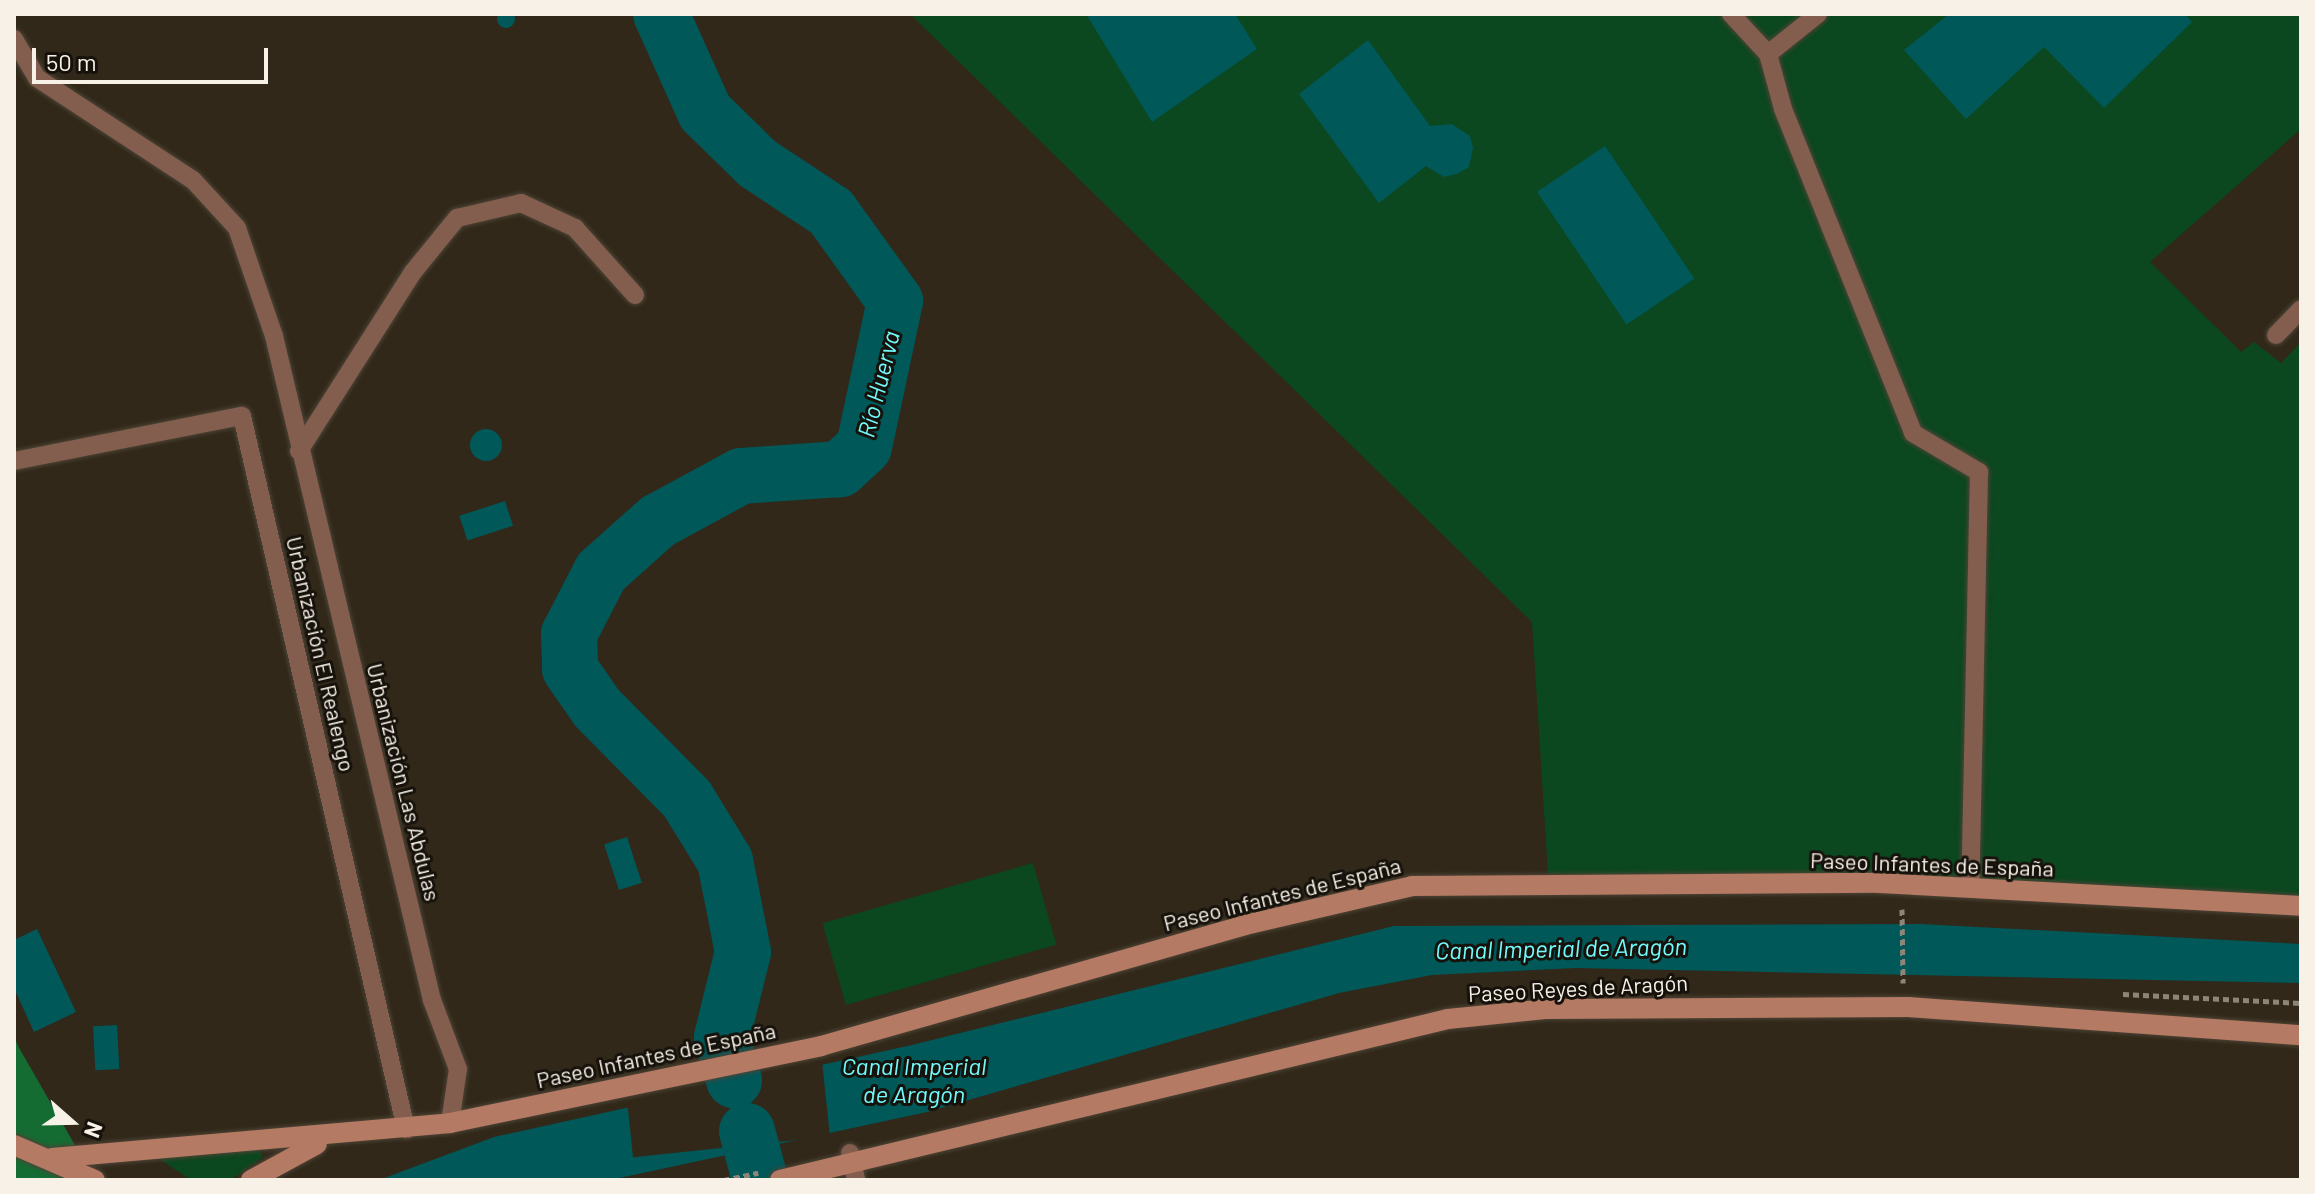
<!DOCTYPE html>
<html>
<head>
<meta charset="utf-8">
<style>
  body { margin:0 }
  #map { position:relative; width:2315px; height:1194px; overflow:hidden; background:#312819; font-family:Barlow,sans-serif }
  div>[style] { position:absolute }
  .green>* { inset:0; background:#0b471f; transform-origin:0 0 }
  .forest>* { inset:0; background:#156c33 }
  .water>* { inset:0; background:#005859; transform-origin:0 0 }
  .round { border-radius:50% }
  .pier>* { inset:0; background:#312819; transform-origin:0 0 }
  .river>* { height:56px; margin:-28px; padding:0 28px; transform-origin:28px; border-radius:28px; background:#005859 }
  .path>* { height:5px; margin-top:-2.5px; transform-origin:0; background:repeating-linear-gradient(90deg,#8d8578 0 6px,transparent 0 10px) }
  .roads { filter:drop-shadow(0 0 2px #4d4436) drop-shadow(0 0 2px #4d4436) }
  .lane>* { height:18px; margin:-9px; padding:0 9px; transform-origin:9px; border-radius:9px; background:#835e4f }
  .secondary>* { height:20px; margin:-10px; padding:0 10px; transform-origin:10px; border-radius:10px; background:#b57a63 }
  span { translate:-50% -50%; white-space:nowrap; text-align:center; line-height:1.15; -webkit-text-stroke:6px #16120b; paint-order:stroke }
  .street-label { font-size:22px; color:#f7f1e7 }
  .water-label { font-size:24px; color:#71fbfc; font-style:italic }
  .frame { position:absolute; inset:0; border:16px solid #f7f1e7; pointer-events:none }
  .north { position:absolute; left:32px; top:1082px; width:80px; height:80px; -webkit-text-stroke:6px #16120b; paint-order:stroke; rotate:110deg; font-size:22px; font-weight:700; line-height:32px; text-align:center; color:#f7f1e7 }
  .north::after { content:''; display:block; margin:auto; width:28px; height:36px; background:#f7f1e7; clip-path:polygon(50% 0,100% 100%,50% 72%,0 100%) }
  .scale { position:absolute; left:32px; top:48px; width:236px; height:36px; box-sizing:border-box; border:4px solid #f7f1e7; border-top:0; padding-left:10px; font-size:24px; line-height:28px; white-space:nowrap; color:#f7f1e7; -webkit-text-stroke:6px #16120b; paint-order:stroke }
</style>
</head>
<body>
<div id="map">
  <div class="green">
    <i style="clip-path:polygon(910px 14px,2301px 14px,2301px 129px,2150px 262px,2241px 352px,2254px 342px,2281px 363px,2301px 342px,2301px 898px,1548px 874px,1532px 622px)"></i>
    <i style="left:1033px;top:863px;width:85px;height:219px;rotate:74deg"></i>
    <i style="clip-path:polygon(260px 1150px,263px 1157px,231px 1180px,191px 1180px,155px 1156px)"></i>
  </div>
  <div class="forest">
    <i style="clip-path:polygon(14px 1036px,18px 1046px,95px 1180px,14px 1180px)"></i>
  </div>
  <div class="water">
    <i class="round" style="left:497px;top:10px;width:18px;height:18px"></i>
    <i style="clip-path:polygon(1086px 14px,1235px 14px,1257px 49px,1152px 122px)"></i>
    <i style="clip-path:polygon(1949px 14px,2185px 14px,2192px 22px,2104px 108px,2044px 47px,1966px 119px,1904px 50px)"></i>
    <i style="clip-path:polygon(1368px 40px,1430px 126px,1452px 124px,1470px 136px,1473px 148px,1469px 167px,1457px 174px,1444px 177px,1426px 166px,1379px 203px,1299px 94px)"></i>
    <i style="left:1605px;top:146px;width:160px;height:82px;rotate:56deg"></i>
    <i class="round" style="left:470px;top:429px;width:32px;height:32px"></i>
    <i style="left:505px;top:501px;width:26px;height:48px;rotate:72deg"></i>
    <i style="left:627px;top:837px;width:48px;height:24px;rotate:72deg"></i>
    <i style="clip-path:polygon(1921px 924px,2301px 944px,2301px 983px,1576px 968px,1432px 975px,1339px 993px,927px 1112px,610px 1180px,379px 1180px,494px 1137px,912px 1045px,1394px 926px)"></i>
    <i style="clip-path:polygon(37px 929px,76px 1012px,34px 1032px,14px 988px,14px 940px)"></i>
    <i style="left:117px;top:1025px;width:44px;height:24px;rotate:87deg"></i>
  </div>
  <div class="pier">
    <i style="left:822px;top:1061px;width:76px;height:198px;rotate:84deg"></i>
  </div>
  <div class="river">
    <i style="left:661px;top:14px;width:107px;rotate:65.8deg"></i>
    <i style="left:705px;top:112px;width:73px;rotate:44.4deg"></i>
    <i style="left:757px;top:163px;width:89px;rotate:33.5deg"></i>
    <i style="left:831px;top:212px;width:110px;rotate:54.3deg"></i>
    <i style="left:895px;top:301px;width:149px;rotate:102deg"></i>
    <i style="left:864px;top:447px;width:33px;rotate:137deg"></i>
    <i style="left:840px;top:469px;width:99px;rotate:176deg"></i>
    <i style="left:741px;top:476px;width:94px;rotate:151.5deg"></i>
    <i style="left:658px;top:521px;width:76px;rotate:138.2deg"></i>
    <i style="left:601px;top:572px;width:70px;rotate:117.3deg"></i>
    <i style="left:569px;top:634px;width:35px;rotate:88deg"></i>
    <i style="left:570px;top:669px;width:47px;rotate:55.3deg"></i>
    <i style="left:597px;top:708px;width:128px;rotate:45.3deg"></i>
    <i style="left:687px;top:799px;width:73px;rotate:58.5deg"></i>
    <i style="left:725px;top:861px;width:93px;rotate:78.8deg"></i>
    <i style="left:743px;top:952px;width:88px;rotate:103.9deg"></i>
    <i style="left:722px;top:1037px;width:45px;rotate:74.4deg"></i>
    <i style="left:747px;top:1131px;width:51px;rotate:75.1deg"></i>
  </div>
  <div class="path">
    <i style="left:1902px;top:909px;width:74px;rotate:89.2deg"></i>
    <i style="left:2123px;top:994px;width:178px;rotate:2.9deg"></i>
    <i style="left:724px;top:1180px;width:35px;rotate:-12deg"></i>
  </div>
  <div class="roads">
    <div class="lane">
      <i style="left:1731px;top:14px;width:54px;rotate:47.2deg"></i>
      <i style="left:1768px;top:54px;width:57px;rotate:74.7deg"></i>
      <i style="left:1783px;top:109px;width:349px;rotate:68.1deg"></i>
      <i style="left:1913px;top:433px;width:77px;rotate:30.6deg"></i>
      <i style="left:1979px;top:472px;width:415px;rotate:91.2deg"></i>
      <i style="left:14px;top:39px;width:45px;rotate:59.5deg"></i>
      <i style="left:37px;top:78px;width:186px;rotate:33.2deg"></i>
      <i style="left:193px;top:180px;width:65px;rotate:47.5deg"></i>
      <i style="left:237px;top:228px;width:114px;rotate:71.1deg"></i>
      <i style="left:274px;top:336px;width:683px;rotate:76.62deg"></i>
      <i style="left:432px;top:1000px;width:74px;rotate:69.4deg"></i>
      <i style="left:458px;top:1069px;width:55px;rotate:98.4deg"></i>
      <i style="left:1768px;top:54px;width:64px;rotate:-38.7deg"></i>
      <i style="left:2276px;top:335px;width:36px;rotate:-46deg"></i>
      <i style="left:299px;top:451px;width:212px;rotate:-57.5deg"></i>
      <i style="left:413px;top:272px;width:70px;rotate:-50.8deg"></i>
      <i style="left:457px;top:218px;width:66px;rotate:-13.2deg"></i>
      <i style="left:521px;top:203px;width:60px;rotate:24.8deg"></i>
      <i style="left:575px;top:228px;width:90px;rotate:48.2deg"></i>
      <i style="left:14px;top:461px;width:232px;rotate:-11.2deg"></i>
      <i style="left:242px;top:416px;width:732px;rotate:77.05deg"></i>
      <i style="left:850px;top:1153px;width:28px;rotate:77deg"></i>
    </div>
    <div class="secondary">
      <i style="left:14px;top:1145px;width:88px;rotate:23.4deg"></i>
      <i style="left:52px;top:1158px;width:400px;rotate:-5deg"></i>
      <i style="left:450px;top:1123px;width:379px;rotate:-11.7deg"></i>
      <i style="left:821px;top:1046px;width:441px;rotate:-15.9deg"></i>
      <i style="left:1245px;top:925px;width:171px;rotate:-13.1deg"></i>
      <i style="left:1412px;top:886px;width:467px;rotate:-0.4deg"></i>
      <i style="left:1879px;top:883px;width:423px;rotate:3.1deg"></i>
      <i style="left:251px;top:1180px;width:75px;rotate:-28.6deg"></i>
      <i style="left:780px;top:1180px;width:687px;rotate:-13.55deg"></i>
      <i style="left:1448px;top:1019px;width:100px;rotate:-5.8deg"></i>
      <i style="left:1547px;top:1009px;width:361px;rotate:-0.3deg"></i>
      <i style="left:1908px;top:1007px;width:394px;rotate:4.1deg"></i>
    </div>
  </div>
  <div class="street-label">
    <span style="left:321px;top:654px;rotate:77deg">Urbanización El Realengo</span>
    <span style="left:404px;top:782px;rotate:76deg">Urbanización Las Abdulas</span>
    <span style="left:1932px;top:864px;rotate:2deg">Paseo Infantes de España</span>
    <span style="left:1282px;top:894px;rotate:-14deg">Paseo Infantes de España</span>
    <span style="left:1578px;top:988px;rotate:-3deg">Paseo Reyes de Aragón</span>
    <span style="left:656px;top:1055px;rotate:-12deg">Paseo Infantes de España</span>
  </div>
  <div class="water-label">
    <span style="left:878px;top:384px;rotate:-76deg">Río Huerva</span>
    <span style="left:1561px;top:948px;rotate:-1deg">Canal Imperial de Aragón</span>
    <span style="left:914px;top:1080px">Canal Imperial<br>de Aragón</span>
  </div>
  <div class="frame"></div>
  <div class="north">N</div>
  <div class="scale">50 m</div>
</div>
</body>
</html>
